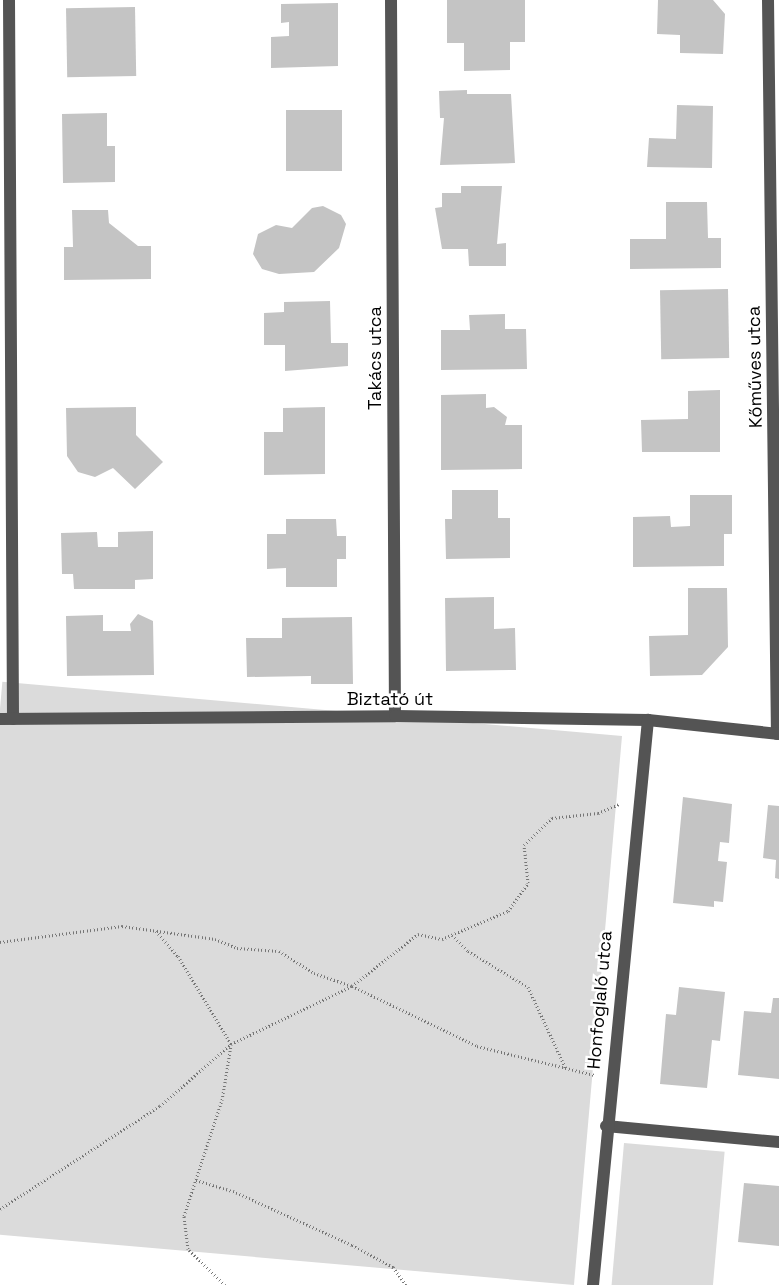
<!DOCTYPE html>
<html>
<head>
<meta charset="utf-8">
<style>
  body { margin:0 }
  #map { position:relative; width:779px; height:1285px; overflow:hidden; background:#fff; font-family:"Space Grotesk",sans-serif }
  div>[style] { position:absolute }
  .green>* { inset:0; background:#dbdbdb; transform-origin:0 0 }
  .building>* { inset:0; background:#c4c4c4; transform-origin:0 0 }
  .path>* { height:3px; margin-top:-1.5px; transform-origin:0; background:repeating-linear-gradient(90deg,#767676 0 1px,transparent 0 3.5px) }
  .minor>* { height:12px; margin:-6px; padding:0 6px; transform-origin:6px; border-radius:6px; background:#545454 }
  span { translate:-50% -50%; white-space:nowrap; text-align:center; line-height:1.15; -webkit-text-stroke:5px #fff; paint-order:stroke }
  .street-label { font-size:18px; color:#000 }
</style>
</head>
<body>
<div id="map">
  <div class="green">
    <i style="left:622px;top:736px;width:551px;height:622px;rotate:95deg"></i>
    <i style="left:624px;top:1143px;width:101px;height:143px;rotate:5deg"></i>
  </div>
  <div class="building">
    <i style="clip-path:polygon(447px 0,525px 0,525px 42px,510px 42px,510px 70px,464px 71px,464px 43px,447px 43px)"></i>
    <i style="clip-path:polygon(658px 0,713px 0,725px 14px,723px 54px,680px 53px,680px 35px,657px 34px)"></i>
    <i style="clip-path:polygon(338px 3px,338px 66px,271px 68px,271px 37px,289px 36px,289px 22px,281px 23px,281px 4px)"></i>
    <i style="left:135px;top:7px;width:69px;height:69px;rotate:89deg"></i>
    <i style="clip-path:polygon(467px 90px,467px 94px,511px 94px,515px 163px,440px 165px,444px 118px,440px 118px,439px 91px)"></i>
    <i style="clip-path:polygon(677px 105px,713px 106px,712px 168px,647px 167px,649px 138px,676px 139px)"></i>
    <i style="left:286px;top:110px;width:56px;height:61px"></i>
    <i style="clip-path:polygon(107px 113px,107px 146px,115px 146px,115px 182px,63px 183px,62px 114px)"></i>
    <i style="clip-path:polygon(461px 186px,502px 186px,497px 244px,506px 243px,506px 266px,469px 266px,468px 249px,442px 249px,435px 208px,442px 207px,442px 193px,461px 193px)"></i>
    <i style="clip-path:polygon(666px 202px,707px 202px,708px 238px,721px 238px,721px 268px,630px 269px,630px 239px,666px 239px)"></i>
    <i style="clip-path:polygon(323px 206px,341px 215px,346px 224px,339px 248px,314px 272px,279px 274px,262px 269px,253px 254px,258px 234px,276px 225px,292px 228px,312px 208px)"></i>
    <i style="clip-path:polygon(72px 210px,108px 210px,109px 223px,138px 246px,151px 246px,151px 279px,64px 280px,64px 247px,73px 247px)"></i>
    <i style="left:728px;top:289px;width:69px;height:68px;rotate:89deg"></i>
    <i style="clip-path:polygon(330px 301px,331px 343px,348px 343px,348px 366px,285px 371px,285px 345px,264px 345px,264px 313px,284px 312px,284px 302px)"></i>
    <i style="clip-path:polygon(505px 314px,505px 329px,526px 329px,527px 369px,441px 370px,441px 330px,470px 330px,469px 315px)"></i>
    <i style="clip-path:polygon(720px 390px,720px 452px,642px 452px,641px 420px,688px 419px,688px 391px)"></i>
    <i style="clip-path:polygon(486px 394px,486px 408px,494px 407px,507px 417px,505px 425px,522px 425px,522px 469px,441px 470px,441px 395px)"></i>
    <i style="clip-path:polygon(136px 407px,136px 435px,163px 462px,135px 489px,113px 468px,95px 477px,78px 472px,67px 456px,66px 408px)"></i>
    <i style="clip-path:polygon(325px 407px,325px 474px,264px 475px,264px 432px,283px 432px,283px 408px)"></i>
    <i style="clip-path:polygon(452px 490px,498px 490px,498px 518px,510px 518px,510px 558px,446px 559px,445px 519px,452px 519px)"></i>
    <i style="clip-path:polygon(690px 495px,732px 495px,732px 534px,724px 534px,724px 566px,633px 567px,633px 517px,670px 516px,671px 527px,690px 526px)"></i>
    <i style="clip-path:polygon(286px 519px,336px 519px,337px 536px,346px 536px,346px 559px,337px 559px,337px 587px,286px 587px,286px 568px,267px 569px,267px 534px,286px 534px)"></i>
    <i style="clip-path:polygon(153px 531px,153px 579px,135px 580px,135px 589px,74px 589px,73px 574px,62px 574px,61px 533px,97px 532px,98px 547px,118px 547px,118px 532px)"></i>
    <i style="clip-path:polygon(688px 588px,727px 588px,728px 647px,702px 675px,650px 676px,649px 636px,688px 635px)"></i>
    <i style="clip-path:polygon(494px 597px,494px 629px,515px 628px,516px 670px,446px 671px,445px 598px)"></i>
    <i style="clip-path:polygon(138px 614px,153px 621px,154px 675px,67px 676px,66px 616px,103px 615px,103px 631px,131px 631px,130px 624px)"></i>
    <i style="clip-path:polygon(352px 617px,353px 684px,311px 684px,311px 676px,247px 677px,246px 638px,282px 638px,282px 618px)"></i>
    <i style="clip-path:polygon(683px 797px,732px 804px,729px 843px,720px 842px,718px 861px,727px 862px,723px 902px,714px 901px,714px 907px,673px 903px)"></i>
    <i style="clip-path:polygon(768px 805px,779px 806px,779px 879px,775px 878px,776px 860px,763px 858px)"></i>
    <i style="clip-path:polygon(679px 987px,725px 992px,720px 1041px,712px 1040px,707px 1088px,660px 1084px,666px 1014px,676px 1015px)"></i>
    <i style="clip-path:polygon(773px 998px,779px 998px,779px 1079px,738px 1075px,744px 1011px,771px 1013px)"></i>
    <i style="clip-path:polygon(744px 1183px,779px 1186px,779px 1246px,738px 1242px)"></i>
  </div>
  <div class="path">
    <i style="left:156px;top:931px;width:33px;rotate:49deg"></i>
    <i style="left:178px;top:956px;width:103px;rotate:58.9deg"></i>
    <i style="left:231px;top:1044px;width:134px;rotate:-25.6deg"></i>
    <i style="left:352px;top:986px;width:84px;rotate:-38.2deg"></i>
    <i style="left:418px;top:934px;width:25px;rotate:12deg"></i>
    <i style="left:442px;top:939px;width:72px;rotate:-23deg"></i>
    <i style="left:508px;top:911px;width:34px;rotate:-54deg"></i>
    <i style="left:528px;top:883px;width:38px;rotate:-96deg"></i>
    <i style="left:524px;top:845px;width:39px;rotate:-44deg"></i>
    <i style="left:552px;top:818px;width:46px;rotate:-6.2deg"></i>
    <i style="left:598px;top:813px;width:23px;rotate:-23deg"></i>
    <i style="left:452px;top:935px;width:23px;rotate:45deg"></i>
    <i style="left:468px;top:951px;width:70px;rotate:31deg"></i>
    <i style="left:528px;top:987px;width:90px;rotate:65.1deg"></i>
    <i style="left:0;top:942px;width:123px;rotate:-7.5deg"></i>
    <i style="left:122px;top:926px;width:94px;rotate:8deg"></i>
    <i style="left:215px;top:939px;width:24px;rotate:22deg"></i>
    <i style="left:237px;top:948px;width:42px;rotate:4.1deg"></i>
    <i style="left:279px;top:951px;width:41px;rotate:32.2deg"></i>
    <i style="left:314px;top:973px;width:40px;rotate:18.9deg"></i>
    <i style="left:352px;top:986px;width:139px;rotate:25.6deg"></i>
    <i style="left:477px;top:1046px;width:121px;rotate:13.9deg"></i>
    <i style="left:196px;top:1180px;width:39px;rotate:17deg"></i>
    <i style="left:233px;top:1191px;width:131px;rotate:24.4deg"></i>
    <i style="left:352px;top:1245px;width:47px;rotate:28.2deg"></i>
    <i style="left:393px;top:1267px;width:22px;rotate:54deg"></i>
    <i style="left:0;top:1209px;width:190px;rotate:-32.8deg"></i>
    <i style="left:160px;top:1106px;width:94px;rotate:-41.1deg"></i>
    <i style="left:225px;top:1285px;width:52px;rotate:-135.8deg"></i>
    <i style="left:188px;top:1249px;width:33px;rotate:-97deg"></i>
    <i style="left:184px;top:1216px;width:122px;rotate:-71.9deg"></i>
    <i style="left:222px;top:1100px;width:56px;rotate:-80.7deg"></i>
  </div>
  <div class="minor">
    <i style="left:9px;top:0;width:719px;rotate:89.68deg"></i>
    <i style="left:391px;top:0;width:716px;rotate:89.68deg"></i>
    <i style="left:768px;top:0;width:734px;rotate:89.3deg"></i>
    <i style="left:0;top:719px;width:395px;rotate:-0.4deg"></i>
    <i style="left:395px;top:716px;width:253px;rotate:0.9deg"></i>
    <i style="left:648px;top:720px;width:132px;rotate:6.1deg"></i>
    <i style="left:606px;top:1126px;width:174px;rotate:5.3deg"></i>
    <i style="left:593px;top:1285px;width:568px;rotate:-84.44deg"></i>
  </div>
  <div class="street-label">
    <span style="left:375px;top:358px;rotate:-90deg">Takács utca</span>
    <span style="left:755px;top:367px;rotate:-91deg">Kőműves utca</span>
    <span style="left:390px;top:699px">Biztató út</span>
    <span style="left:600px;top:1000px;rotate:-85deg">Honfoglaló utca</span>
  </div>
</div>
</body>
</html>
